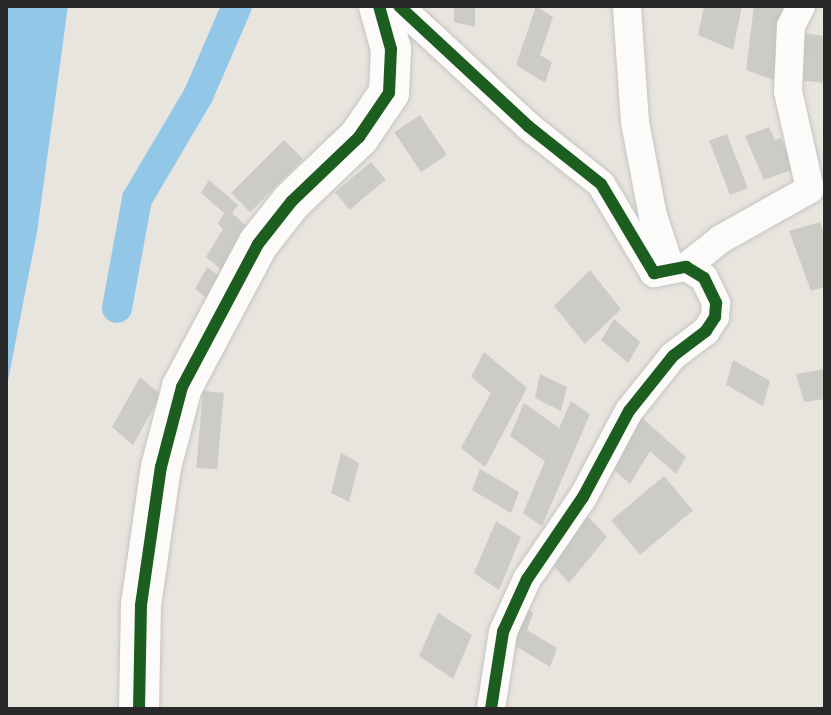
<!DOCTYPE html>
<html>
<head>
<meta charset="utf-8">
<style>
  body { margin:0 }
  #map { position:relative; width:831px; height:715px; overflow:hidden; background:#e8e5de; font-family:"Archivo Narrow",sans-serif }
  div>[style] { position:absolute }
  .water>* { inset:0; background:#93c7e8 }
  .canal>* { height:30px; margin:-15px; padding:0 15px; transform-origin:15px; border-radius:15px; background:#93c7e8 }
  .building>* { inset:0; background:#cdcbc6; transform-origin:0 0 }
  .roads { filter:drop-shadow(0 0 2px #c5c4c4) drop-shadow(0 0 2px #c5c4c4) }
  .street>* { height:28px; margin:-14px; padding:0 14px; transform-origin:14px; border-radius:14px; background:#fcfbfa }
  .secondary>* { height:40px; margin:-20px; padding:0 20px; transform-origin:20px; border-radius:20px; background:#fcfbfa }
  .cycleway>* { height:12px; margin:-6px; padding:0 6px; transform-origin:6px; border-radius:6px; background:#1b5e20 }
  span { translate:-50% -50%; white-space:nowrap; text-align:center; line-height:1.15; -webkit-text-stroke:6px #fff; paint-order:stroke }
  .frame { position:absolute; inset:0; border:8px solid #292929; pointer-events:none }
</style>
</head>
<body>
<div id="map">
  <div class="water">
    <i style="clip-path:polygon(6px 6px,68px 6px,37px 232px,6px 391px)"></i>
  </div>
  <div class="canal">
    <i style="left:117px;top:308px;width:111px;rotate:-79.6deg"></i>
    <i style="left:137px;top:199px;width:120px;rotate:-59.4deg"></i>
    <i style="left:198px;top:96px;width:98px;rotate:-66.6deg"></i>
  </div>
  <div class="building">
    <i style="clip-path:polygon(454px 6px,475px 6px,475px 27px,454px 22px)"></i>
    <i style="clip-path:polygon(536px 6px,553px 17px,540px 55px,552px 62px,545px 83px,516px 65px)"></i>
    <i style="clip-path:polygon(704px 6px,742px 6px,733px 50px,698px 35px)"></i>
    <i style="clip-path:polygon(754px 6px,784px 6px,774px 80px,746px 70px)"></i>
    <i style="clip-path:polygon(795px 32px,825px 36px,825px 83px,798px 80px)"></i>
    <i style="left:420px;top:115px;width:48px;height:31px;rotate:56deg"></i>
    <i style="clip-path:polygon(769px 127px,775px 140px,781px 138px,794px 169px,764px 180px,745px 136px)"></i>
    <i style="left:727px;top:134px;width:58px;height:19px;rotate:69deg"></i>
    <i style="left:284px;top:140px;width:27px;height:75px;rotate:45deg"></i>
    <i style="left:371px;top:162px;width:23px;height:47px;rotate:50deg"></i>
    <i style="clip-path:polygon(209px 180px,238px 205px,232px 213px,250px 229px,224px 272px,206px 257px,223px 229px,218px 224px,224px 213px,201px 193px)"></i>
    <i style="clip-path:polygon(820px 222px,825px 236px,825px 287px,811px 291px,789px 231px)"></i>
    <i style="clip-path:polygon(207px 267px,221px 278px,209px 300px,195px 289px)"></i>
    <i style="clip-path:polygon(590px 270px,621px 309px,585px 344px,554px 306px)"></i>
    <i style="clip-path:polygon(614px 319px,640px 342px,628px 363px,601px 340px)"></i>
    <i style="clip-path:polygon(484px 352px,527px 388px,485px 467px,461px 448px,491px 393px,471px 377px)"></i>
    <i style="clip-path:polygon(733px 360px,770px 381px,763px 406px,726px 385px)"></i>
    <i style="clip-path:polygon(825px 369px,825px 399px,804px 402px,796px 374px)"></i>
    <i style="clip-path:polygon(540px 374px,567px 387px,561px 411px,535px 398px)"></i>
    <i style="clip-path:polygon(140px 377px,161px 395px,133px 445px,112px 427px)"></i>
    <i style="left:203px;top:391px;width:21px;height:77px;rotate:5deg"></i>
    <i style="clip-path:polygon(571px 401px,590px 414px,542px 526px,523px 513px,545px 461px,510px 436px,524px 403px,559px 428px)"></i>
    <i style="clip-path:polygon(641px 417px,686px 457px,676px 474px,650px 451px,630px 484px,611px 467px)"></i>
    <i style="clip-path:polygon(341px 453px,359px 463px,349px 502px,331px 493px)"></i>
    <i style="clip-path:polygon(480px 469px,519px 492px,511px 513px,472px 490px)"></i>
    <i style="left:664px;top:476px;width:45px;height:69px;rotate:50deg"></i>
    <i style="clip-path:polygon(582px 510px,607px 537px,569px 583px,544px 555px)"></i>
    <i style="clip-path:polygon(496px 521px,521px 537px,499px 590px,474px 573px)"></i>
    <i style="clip-path:polygon(521px 606px,533px 613px,527px 630px,557px 648px,550px 667px,509px 642px)"></i>
    <i style="clip-path:polygon(438px 613px,472px 635px,453px 679px,419px 656px)"></i>
  </div>
  <div class="roads">
    <div class="street">
      <i style="left:399px;top:6px;width:176px;rotate:42.9deg"></i>
      <i style="left:528px;top:126px;width:93px;rotate:38.5deg"></i>
      <i style="left:601px;top:184px;width:104px;rotate:59.2deg"></i>
      <i style="left:654px;top:273px;width:33px;rotate:-11deg"></i>
      <i style="left:686px;top:267px;width:21px;rotate:31deg"></i>
      <i style="left:704px;top:278px;width:28px;rotate:64deg"></i>
      <i style="left:716px;top:303px;width:14px;rotate:94deg"></i>
      <i style="left:715px;top:317px;width:17px;rotate:123deg"></i>
      <i style="left:706px;top:331px;width:41px;rotate:142.9deg"></i>
      <i style="left:673px;top:356px;width:70px;rotate:128.7deg"></i>
      <i style="left:629px;top:411px;width:98px;rotate:118.1deg"></i>
      <i style="left:583px;top:497px;width:99px;rotate:124.3deg"></i>
      <i style="left:527px;top:579px;width:58px;rotate:114.4deg"></i>
      <i style="left:503px;top:632px;width:78px;rotate:98.9deg"></i>
      <i style="left:627px;top:8px;width:114px;rotate:86deg"></i>
      <i style="left:635px;top:122px;width:96px;rotate:79.2deg"></i>
      <i style="left:653px;top:216px;width:57px;rotate:71.6deg"></i>
      <i style="left:686px;top:267px;width:45px;rotate:-38.7deg"></i>
      <i style="left:721px;top:239px;width:102px;rotate:-29.3deg"></i>
      <i style="left:810px;top:189px;width:100px;rotate:-102.7deg"></i>
      <i style="left:788px;top:91px;width:65px;rotate:-87.4deg"></i>
      <i style="left:791px;top:26px;width:22px;rotate:-63deg"></i>
    </div>
    <div class="secondary">
      <i style="left:139px;top:709px;width:104px;rotate:-88.9deg"></i>
      <i style="left:141px;top:605px;width:139px;rotate:-81.8deg"></i>
      <i style="left:161px;top:467px;width:83px;rotate:-75.3deg"></i>
      <i style="left:182px;top:387px;width:162px;rotate:-62deg"></i>
      <i style="left:258px;top:244px;width:55px;rotate:-51.7deg"></i>
      <i style="left:292px;top:201px;width:93px;rotate:-43.7deg"></i>
      <i style="left:359px;top:137px;width:53px;rotate:-55.7deg"></i>
      <i style="left:389px;top:93px;width:44px;rotate:-87.4deg"></i>
      <i style="left:391px;top:49px;width:45px;rotate:-105.6deg"></i>
    </div>
  </div>
  <div class="cycleway">
    <i style="left:399px;top:6px;width:176px;rotate:42.9deg"></i>
    <i style="left:528px;top:126px;width:93px;rotate:38.5deg"></i>
    <i style="left:601px;top:184px;width:104px;rotate:59.2deg"></i>
    <i style="left:654px;top:273px;width:33px;rotate:-11deg"></i>
    <i style="left:686px;top:267px;width:21px;rotate:31deg"></i>
    <i style="left:704px;top:278px;width:28px;rotate:64deg"></i>
    <i style="left:716px;top:303px;width:14px;rotate:94deg"></i>
    <i style="left:715px;top:317px;width:17px;rotate:123deg"></i>
    <i style="left:706px;top:331px;width:41px;rotate:142.9deg"></i>
    <i style="left:673px;top:356px;width:70px;rotate:128.7deg"></i>
    <i style="left:629px;top:411px;width:98px;rotate:118.1deg"></i>
    <i style="left:583px;top:497px;width:99px;rotate:124.3deg"></i>
    <i style="left:527px;top:579px;width:58px;rotate:114.4deg"></i>
    <i style="left:503px;top:632px;width:78px;rotate:98.9deg"></i>
    <i style="left:139px;top:709px;width:104px;rotate:-88.9deg"></i>
    <i style="left:141px;top:605px;width:139px;rotate:-81.8deg"></i>
    <i style="left:161px;top:467px;width:83px;rotate:-75.3deg"></i>
    <i style="left:182px;top:387px;width:162px;rotate:-62deg"></i>
    <i style="left:258px;top:244px;width:55px;rotate:-51.7deg"></i>
    <i style="left:292px;top:201px;width:93px;rotate:-43.7deg"></i>
    <i style="left:359px;top:137px;width:53px;rotate:-55.7deg"></i>
    <i style="left:389px;top:93px;width:44px;rotate:-87.4deg"></i>
    <i style="left:391px;top:49px;width:45px;rotate:-105.6deg"></i>
  </div>
  <div class="frame"></div>
</div>
</body>
</html>
